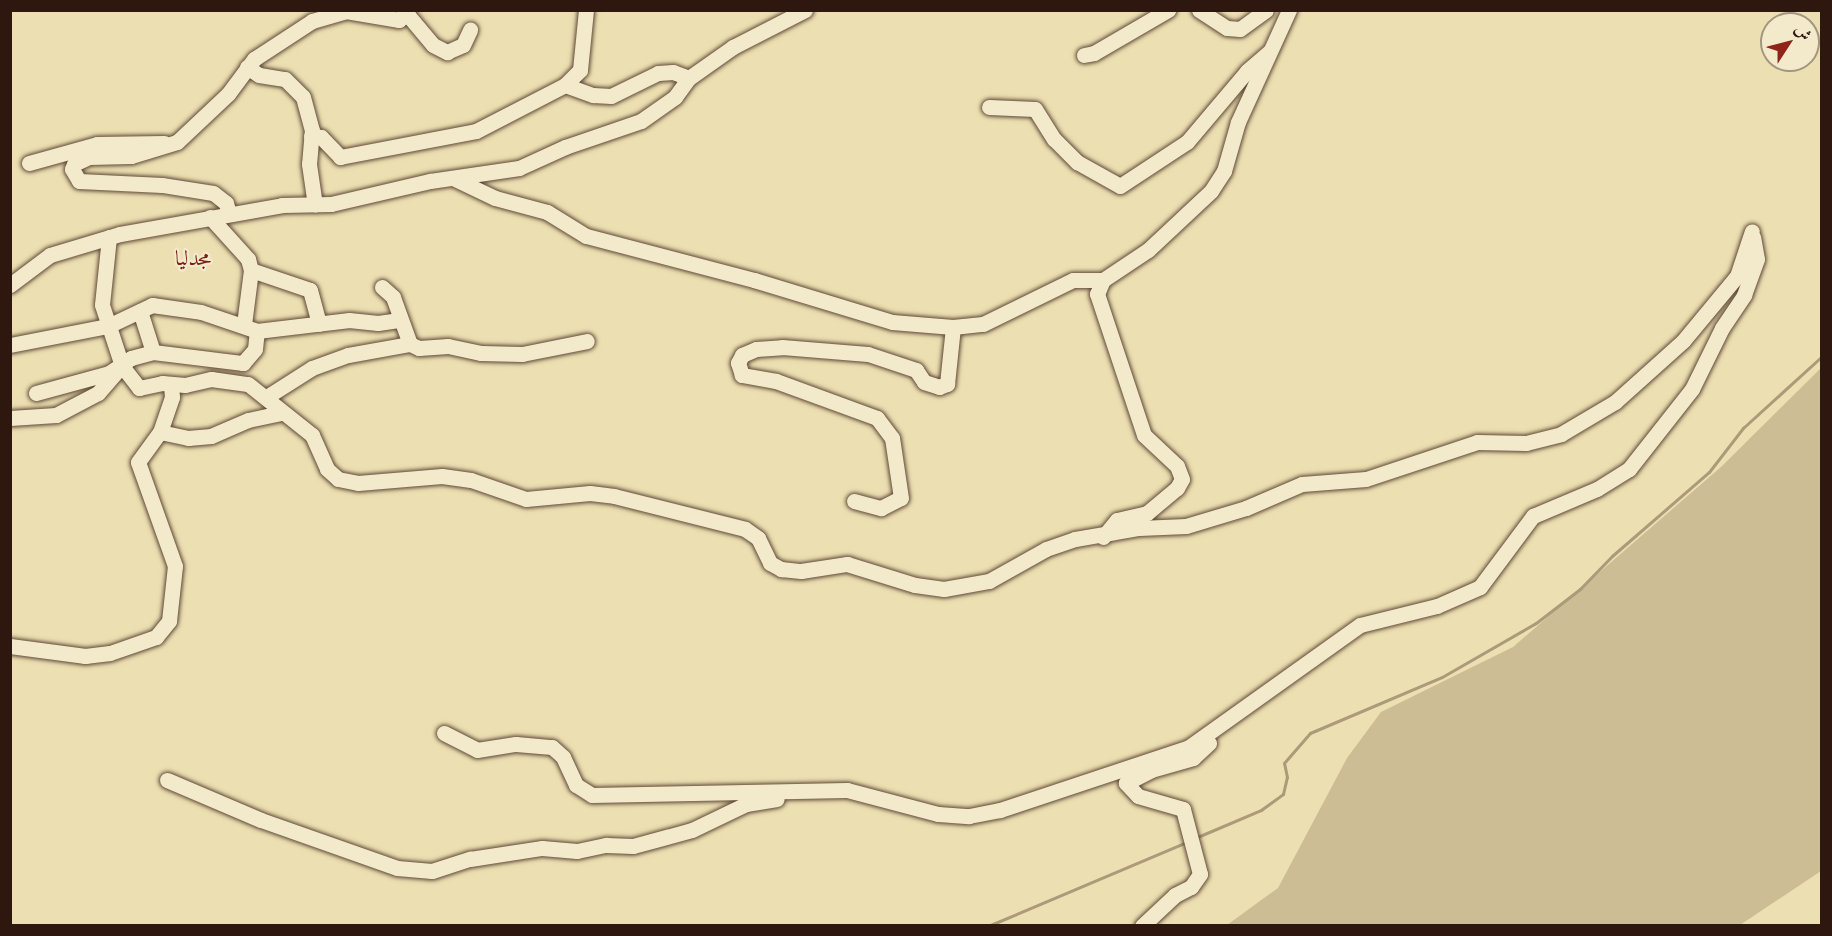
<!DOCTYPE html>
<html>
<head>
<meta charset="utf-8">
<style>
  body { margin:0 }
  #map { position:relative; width:1832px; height:936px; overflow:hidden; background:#ecdfb1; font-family:"Libre Bodoni",Amiri,serif }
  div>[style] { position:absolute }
  .green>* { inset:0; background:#ccbd95 }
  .stream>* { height:3px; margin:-1.5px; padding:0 1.5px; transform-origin:1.5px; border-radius:1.5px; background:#ab9b7a }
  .roads { filter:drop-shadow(0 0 2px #5e4937) drop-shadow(0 0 2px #5e4937) }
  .minor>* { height:15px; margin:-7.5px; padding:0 7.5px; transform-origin:7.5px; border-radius:7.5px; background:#f3eacc }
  span { translate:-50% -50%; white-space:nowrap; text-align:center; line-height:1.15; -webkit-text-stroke:4.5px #f3eacc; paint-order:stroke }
  .quarter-label { font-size:21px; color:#7a1f14 }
  .frame { position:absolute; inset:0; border:12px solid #2e170e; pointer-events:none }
  .north { position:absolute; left:1760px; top:12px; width:60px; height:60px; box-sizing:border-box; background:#f3eacc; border:2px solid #a49680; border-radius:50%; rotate:54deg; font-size:16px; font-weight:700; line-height:24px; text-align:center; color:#2e170e }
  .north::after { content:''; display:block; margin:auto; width:21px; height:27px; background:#8f2418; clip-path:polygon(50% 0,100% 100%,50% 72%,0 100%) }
</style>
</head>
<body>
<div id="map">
  <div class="green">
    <i style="clip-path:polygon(1821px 368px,1821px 871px,1740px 925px,1227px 925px,1278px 888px,1347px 758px,1381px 712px,1513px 647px,1721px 467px)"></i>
  </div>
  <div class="stream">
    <i style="left:1195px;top:838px;width:72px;rotate:-23deg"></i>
    <i style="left:1261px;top:810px;width:27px;rotate:-36deg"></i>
    <i style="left:1283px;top:794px;width:17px;rotate:-77deg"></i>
    <i style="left:1287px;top:777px;width:14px;rotate:-102deg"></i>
    <i style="left:1284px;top:763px;width:40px;rotate:-49deg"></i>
    <i style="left:1310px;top:733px;width:143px;rotate:-23deg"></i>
    <i style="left:1442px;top:677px;width:108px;rotate:-29.9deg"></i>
    <i style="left:1536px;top:623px;width:56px;rotate:-37.7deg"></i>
    <i style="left:1580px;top:589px;width:46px;rotate:-45.9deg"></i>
    <i style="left:1612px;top:556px;width:128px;rotate:-40.9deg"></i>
    <i style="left:1709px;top:472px;width:56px;rotate:-52.3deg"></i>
    <i style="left:1743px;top:428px;width:107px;rotate:-42.3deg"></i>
    <i style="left:988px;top:926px;width:216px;rotate:-22.9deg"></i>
  </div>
  <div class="roads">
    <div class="minor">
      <i style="left:1199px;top:10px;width:33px;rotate:33deg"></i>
      <i style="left:1227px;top:28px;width:13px;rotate:4deg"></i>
      <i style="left:1240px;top:29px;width:32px;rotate:-36deg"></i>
      <i style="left:407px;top:14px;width:40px;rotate:50deg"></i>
      <i style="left:433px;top:45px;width:16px;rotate:27deg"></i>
      <i style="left:447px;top:52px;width:17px;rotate:-24deg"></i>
      <i style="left:463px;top:45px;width:17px;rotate:-65deg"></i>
      <i style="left:1084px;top:55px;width:10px;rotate:-11deg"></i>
      <i style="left:1094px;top:53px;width:86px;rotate:-30.2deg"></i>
      <i style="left:247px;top:67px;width:14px;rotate:34deg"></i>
      <i style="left:259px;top:75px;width:26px;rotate:9deg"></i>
      <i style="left:285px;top:79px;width:25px;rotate:45deg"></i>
      <i style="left:303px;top:97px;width:34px;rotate:75deg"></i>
      <i style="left:312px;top:130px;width:34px;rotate:95deg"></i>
      <i style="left:309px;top:164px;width:41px;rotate:81.7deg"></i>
      <i style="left:565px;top:85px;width:30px;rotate:20deg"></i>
      <i style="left:593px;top:95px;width:18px;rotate:3deg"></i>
      <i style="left:611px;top:96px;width:52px;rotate:-26.1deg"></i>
      <i style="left:658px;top:73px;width:15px;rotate:-4deg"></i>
      <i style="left:673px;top:72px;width:17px;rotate:21deg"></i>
      <i style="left:989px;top:107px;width:46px;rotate:2.5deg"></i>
      <i style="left:1035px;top:109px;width:36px;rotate:58deg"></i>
      <i style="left:1054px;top:139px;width:33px;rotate:45deg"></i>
      <i style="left:1077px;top:162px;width:49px;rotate:29.2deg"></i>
      <i style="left:1120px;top:186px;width:80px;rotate:-33.3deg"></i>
      <i style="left:1187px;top:142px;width:93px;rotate:-49.8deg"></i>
      <i style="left:1247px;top:71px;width:30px;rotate:-41deg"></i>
      <i style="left:311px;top:136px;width:10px;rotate:6deg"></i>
      <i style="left:321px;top:137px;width:28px;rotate:46deg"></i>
      <i style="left:340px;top:157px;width:138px;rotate:-10.8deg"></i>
      <i style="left:476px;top:131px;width:100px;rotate:-27.3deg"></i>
      <i style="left:565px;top:85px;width:21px;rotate:-45deg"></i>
      <i style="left:580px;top:70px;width:60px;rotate:-84.3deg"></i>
      <i style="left:29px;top:163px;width:71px;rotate:-15.6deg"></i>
      <i style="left:97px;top:144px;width:67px;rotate:-0.9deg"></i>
      <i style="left:455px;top:179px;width:44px;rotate:25.4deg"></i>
      <i style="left:495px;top:198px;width:54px;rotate:15.1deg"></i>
      <i style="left:547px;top:212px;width:46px;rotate:31.6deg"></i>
      <i style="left:586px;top:236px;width:174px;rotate:14.7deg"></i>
      <i style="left:754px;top:280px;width:144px;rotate:16.9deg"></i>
      <i style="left:892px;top:322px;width:61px;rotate:4.7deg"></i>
      <i style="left:953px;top:327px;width:30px;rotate:-6deg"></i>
      <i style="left:983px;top:324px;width:100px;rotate:-26.1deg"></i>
      <i style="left:1073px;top:280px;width:30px"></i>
      <i style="left:229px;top:213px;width:10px;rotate:-107deg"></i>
      <i style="left:226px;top:203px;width:16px;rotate:-142deg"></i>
      <i style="left:213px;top:193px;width:52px;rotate:-171.1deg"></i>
      <i style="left:162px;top:185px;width:83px;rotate:-177.2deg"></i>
      <i style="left:79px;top:181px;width:14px;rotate:-120deg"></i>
      <i style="left:72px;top:169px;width:5px;rotate:-68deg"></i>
      <i style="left:74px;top:164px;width:17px;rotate:-25deg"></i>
      <i style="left:89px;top:157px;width:42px;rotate:-1.4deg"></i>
      <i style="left:131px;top:156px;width:48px;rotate:-16.9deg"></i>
      <i style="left:177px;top:142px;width:70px;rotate:-43.3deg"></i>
      <i style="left:228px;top:94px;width:44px;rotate:-53.4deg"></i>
      <i style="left:254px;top:59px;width:69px;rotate:-33.2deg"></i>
      <i style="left:312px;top:21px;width:35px;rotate:-16deg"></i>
      <i style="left:346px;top:11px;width:54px;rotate:9.6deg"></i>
      <i style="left:399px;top:20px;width:13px;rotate:-48deg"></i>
      <i style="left:210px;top:217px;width:57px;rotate:47.9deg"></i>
      <i style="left:248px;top:259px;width:11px;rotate:75deg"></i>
      <i style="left:251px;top:270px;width:55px;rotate:97.3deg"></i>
      <i style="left:109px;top:237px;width:68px;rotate:95.9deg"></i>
      <i style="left:102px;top:305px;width:64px;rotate:71.8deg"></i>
      <i style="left:122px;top:366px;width:28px;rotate:52deg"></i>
      <i style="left:139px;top:388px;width:24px;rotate:-12deg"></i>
      <i style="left:162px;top:383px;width:23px;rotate:5deg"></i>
      <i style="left:185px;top:385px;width:27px;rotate:-13deg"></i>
      <i style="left:211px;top:379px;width:37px;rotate:8deg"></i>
      <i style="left:248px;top:384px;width:82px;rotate:38.6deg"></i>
      <i style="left:312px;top:435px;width:37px;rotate:66deg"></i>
      <i style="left:327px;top:469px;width:15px;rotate:42deg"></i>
      <i style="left:338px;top:479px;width:20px;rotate:11deg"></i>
      <i style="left:358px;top:483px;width:84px;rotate:-4.8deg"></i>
      <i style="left:442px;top:476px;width:29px;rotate:8deg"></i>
      <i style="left:471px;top:480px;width:58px;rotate:19.1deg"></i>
      <i style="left:526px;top:499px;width:64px;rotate:-5.4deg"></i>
      <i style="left:590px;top:493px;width:24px;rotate:7deg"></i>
      <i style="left:614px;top:496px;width:135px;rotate:14.1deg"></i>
      <i style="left:745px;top:529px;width:16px;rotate:35deg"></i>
      <i style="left:758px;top:538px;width:28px;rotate:64deg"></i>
      <i style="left:770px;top:563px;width:13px;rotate:29deg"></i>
      <i style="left:781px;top:569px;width:20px;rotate:6deg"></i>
      <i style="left:801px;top:571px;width:47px;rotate:-8.7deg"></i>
      <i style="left:847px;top:564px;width:71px;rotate:17.2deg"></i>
      <i style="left:915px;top:585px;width:29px;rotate:8deg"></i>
      <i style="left:944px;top:589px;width:46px;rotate:-10.1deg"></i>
      <i style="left:989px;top:581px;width:65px;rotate:-29.3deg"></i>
      <i style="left:1046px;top:549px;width:31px;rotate:-19deg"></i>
      <i style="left:1075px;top:539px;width:65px;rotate:-9.8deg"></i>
      <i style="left:1139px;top:528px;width:47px;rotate:-2.4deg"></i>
      <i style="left:1186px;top:526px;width:63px;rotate:-16.7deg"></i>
      <i style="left:1246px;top:508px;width:61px;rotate:-23.2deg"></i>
      <i style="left:1302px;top:484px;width:64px;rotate:-4.5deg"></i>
      <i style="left:1366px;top:479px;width:117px;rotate:-18.4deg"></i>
      <i style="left:1477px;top:442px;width:49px;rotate:1.2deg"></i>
      <i style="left:1526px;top:443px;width:36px;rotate:-14deg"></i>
      <i style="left:1561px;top:434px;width:63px;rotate:-30.7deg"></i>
      <i style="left:1615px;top:402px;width:91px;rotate:-41.9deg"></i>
      <i style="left:1683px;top:341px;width:85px;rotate:-50.3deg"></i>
      <i style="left:1737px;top:276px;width:47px;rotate:-71.6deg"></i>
      <i style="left:251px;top:270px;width:62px;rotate:18.7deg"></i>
      <i style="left:310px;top:290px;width:35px;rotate:75deg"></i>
      <i style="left:10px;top:285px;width:50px;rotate:-36.9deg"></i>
      <i style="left:50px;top:255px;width:73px;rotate:-16.7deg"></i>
      <i style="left:120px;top:234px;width:165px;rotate:-10.1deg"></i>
      <i style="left:282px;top:205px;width:49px;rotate:-1.2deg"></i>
      <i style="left:331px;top:204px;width:102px;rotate:-13.1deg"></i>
      <i style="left:430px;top:181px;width:90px;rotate:-8.3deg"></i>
      <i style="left:519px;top:168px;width:51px;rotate:-24.5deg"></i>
      <i style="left:565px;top:147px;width:80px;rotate:-18.9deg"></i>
      <i style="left:641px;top:121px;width:42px;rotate:-35.2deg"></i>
      <i style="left:675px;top:97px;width:24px;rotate:-54deg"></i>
      <i style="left:689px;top:78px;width:54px;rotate:-35.2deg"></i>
      <i style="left:733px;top:47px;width:81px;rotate:-27.2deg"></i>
      <i style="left:382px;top:287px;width:15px;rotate:42deg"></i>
      <i style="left:393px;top:297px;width:50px;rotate:70.1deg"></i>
      <i style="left:410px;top:344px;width:10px;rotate:24deg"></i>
      <i style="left:419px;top:348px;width:29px;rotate:-4deg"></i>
      <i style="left:448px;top:346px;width:34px;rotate:12deg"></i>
      <i style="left:481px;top:353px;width:41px;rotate:1.4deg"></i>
      <i style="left:522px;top:354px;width:66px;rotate:-11.3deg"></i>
      <i style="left:140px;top:311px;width:43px;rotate:72.4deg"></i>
      <i style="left:10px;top:345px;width:100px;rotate:-11deg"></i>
      <i style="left:108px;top:326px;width:49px;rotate:-25.5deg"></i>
      <i style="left:152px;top:305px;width:49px;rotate:8.1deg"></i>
      <i style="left:201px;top:312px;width:59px;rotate:18.7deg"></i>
      <i style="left:257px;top:331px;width:93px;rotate:-6.8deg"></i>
      <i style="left:349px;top:320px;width:29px;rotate:6deg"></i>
      <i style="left:378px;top:323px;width:22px;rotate:-8deg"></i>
      <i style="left:36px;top:393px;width:76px;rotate:-15.3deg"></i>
      <i style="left:109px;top:373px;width:27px;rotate:-34deg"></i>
      <i style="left:131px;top:358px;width:23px;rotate:-15deg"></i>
      <i style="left:153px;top:352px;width:91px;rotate:7deg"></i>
      <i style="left:243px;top:363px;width:18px;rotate:-49deg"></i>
      <i style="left:255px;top:349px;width:18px;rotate:-84deg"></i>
      <i style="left:268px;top:396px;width:52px;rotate:-32.5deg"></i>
      <i style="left:312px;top:368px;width:38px;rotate:-20deg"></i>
      <i style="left:348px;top:355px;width:63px;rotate:-10.1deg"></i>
      <i style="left:10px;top:418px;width:46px;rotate:-3.7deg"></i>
      <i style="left:56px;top:415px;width:47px;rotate:-27.6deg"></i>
      <i style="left:98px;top:393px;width:29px;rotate:-49deg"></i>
      <i style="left:160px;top:432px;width:29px;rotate:12deg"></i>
      <i style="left:188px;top:438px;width:23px;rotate:-5deg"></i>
      <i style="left:211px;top:436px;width:40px;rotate:-23.4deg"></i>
      <i style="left:248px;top:420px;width:34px;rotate:-12deg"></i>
      <i style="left:854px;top:501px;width:28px;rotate:15deg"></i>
      <i style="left:881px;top:508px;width:22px;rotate:-27deg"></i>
      <i style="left:901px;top:498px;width:61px;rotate:-98.5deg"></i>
      <i style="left:892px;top:438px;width:25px;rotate:-127deg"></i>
      <i style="left:877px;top:418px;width:108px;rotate:-159.9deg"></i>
      <i style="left:776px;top:381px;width:35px;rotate:-170deg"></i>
      <i style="left:742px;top:375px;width:13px;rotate:-108deg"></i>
      <i style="left:738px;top:363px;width:9px;rotate:-63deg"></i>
      <i style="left:742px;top:355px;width:15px;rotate:-23deg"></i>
      <i style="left:756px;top:349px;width:26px;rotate:-4deg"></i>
      <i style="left:782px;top:347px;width:86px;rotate:4.7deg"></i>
      <i style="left:868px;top:354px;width:51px;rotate:18.4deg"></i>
      <i style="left:916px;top:370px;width:14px;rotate:56deg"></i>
      <i style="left:924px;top:382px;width:16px;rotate:18deg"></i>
      <i style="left:939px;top:387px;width:9px;rotate:-21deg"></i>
      <i style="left:947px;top:384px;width:57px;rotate:-84deg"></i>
      <i style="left:1103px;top:537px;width:22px;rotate:-51deg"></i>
      <i style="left:1117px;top:520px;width:31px;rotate:-13deg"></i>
      <i style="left:1147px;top:513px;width:39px;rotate:-40deg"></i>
      <i style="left:1177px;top:488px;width:10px;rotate:-61deg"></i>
      <i style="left:1182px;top:479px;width:14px;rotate:-111deg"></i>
      <i style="left:1177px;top:466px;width:45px;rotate:-136.8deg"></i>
      <i style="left:1144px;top:435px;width:149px;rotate:-108.4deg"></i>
      <i style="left:1097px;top:294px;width:15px;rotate:-67deg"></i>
      <i style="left:1103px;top:280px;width:54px;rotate:-33.7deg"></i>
      <i style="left:1148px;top:250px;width:86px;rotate:-43.1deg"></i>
      <i style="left:1211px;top:191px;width:24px;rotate:-57deg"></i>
      <i style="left:1224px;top:171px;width:51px;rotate:-74.1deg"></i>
      <i style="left:1238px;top:122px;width:123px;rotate:-65.5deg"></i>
      <i style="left:10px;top:646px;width:76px;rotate:7.6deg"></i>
      <i style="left:85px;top:656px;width:25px;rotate:-7deg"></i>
      <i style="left:110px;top:653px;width:49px;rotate:-19.2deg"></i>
      <i style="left:156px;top:637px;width:21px;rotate:-51deg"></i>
      <i style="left:169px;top:621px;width:55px;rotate:-83.8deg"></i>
      <i style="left:175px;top:566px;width:110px;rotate:-109.6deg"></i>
      <i style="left:138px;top:462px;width:37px;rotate:-54deg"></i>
      <i style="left:160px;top:432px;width:37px;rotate:-71deg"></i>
      <i style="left:172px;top:397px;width:11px;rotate:-95deg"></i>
      <i style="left:444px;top:733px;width:37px;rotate:27deg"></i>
      <i style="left:477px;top:750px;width:39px;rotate:-9deg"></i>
      <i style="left:516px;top:744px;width:36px;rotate:5deg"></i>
      <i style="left:552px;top:747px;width:15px;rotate:42deg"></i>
      <i style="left:563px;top:757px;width:31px;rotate:65deg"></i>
      <i style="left:576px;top:785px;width:19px;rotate:32deg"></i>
      <i style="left:592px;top:795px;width:255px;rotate:-1.1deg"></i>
      <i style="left:847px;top:790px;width:94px;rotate:14.8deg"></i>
      <i style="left:938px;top:814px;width:31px;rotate:4deg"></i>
      <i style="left:969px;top:816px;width:32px;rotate:-11deg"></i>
      <i style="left:1000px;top:810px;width:199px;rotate:-18.4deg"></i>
      <i style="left:1189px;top:747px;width:210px;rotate:-35.5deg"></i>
      <i style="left:1360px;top:625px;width:79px;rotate:-13.9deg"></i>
      <i style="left:1437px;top:606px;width:47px;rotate:-23.8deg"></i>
      <i style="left:1480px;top:587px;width:89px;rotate:-53.3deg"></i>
      <i style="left:1533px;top:516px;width:69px;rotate:-22.9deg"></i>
      <i style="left:1597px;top:489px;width:38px;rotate:-32deg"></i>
      <i style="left:1629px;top:469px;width:102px;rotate:-51.8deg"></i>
      <i style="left:1692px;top:389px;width:68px;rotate:-63.8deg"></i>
      <i style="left:1722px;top:328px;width:40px;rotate:-56deg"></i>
      <i style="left:1744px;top:295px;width:38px;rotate:-70deg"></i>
      <i style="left:1757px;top:259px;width:22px;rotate:-100deg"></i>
      <i style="left:167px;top:780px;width:102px;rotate:23.1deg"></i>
      <i style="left:261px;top:820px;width:144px;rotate:19.4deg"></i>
      <i style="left:397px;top:868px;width:35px;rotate:5deg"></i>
      <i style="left:432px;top:871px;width:40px;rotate:-18deg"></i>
      <i style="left:470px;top:859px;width:73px;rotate:-8.7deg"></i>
      <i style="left:542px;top:848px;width:35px;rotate:5deg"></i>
      <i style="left:577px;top:851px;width:30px;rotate:-12deg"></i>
      <i style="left:606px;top:845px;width:27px;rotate:2deg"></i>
      <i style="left:633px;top:846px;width:61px;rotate:-15.2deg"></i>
      <i style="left:692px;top:830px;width:60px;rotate:-25.7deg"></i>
      <i style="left:746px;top:804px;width:31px;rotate:-9deg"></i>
      <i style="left:1142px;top:926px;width:45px;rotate:-43.2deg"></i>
      <i style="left:1175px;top:895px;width:18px;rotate:-27deg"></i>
      <i style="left:1191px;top:887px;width:16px;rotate:-55deg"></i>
      <i style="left:1200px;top:874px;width:67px;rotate:-104.7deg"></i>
      <i style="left:1183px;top:809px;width:47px;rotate:-163.9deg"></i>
      <i style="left:1138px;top:796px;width:18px;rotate:-133deg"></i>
      <i style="left:1126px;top:783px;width:28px;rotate:-27deg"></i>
      <i style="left:1151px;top:770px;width:44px;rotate:-15.9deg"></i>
      <i style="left:1193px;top:758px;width:22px;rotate:-43deg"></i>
    </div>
  </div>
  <div class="quarter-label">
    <span style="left:193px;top:259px">مجدليا</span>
  </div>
  <div class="frame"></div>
  <div class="north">ش</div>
</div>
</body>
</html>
